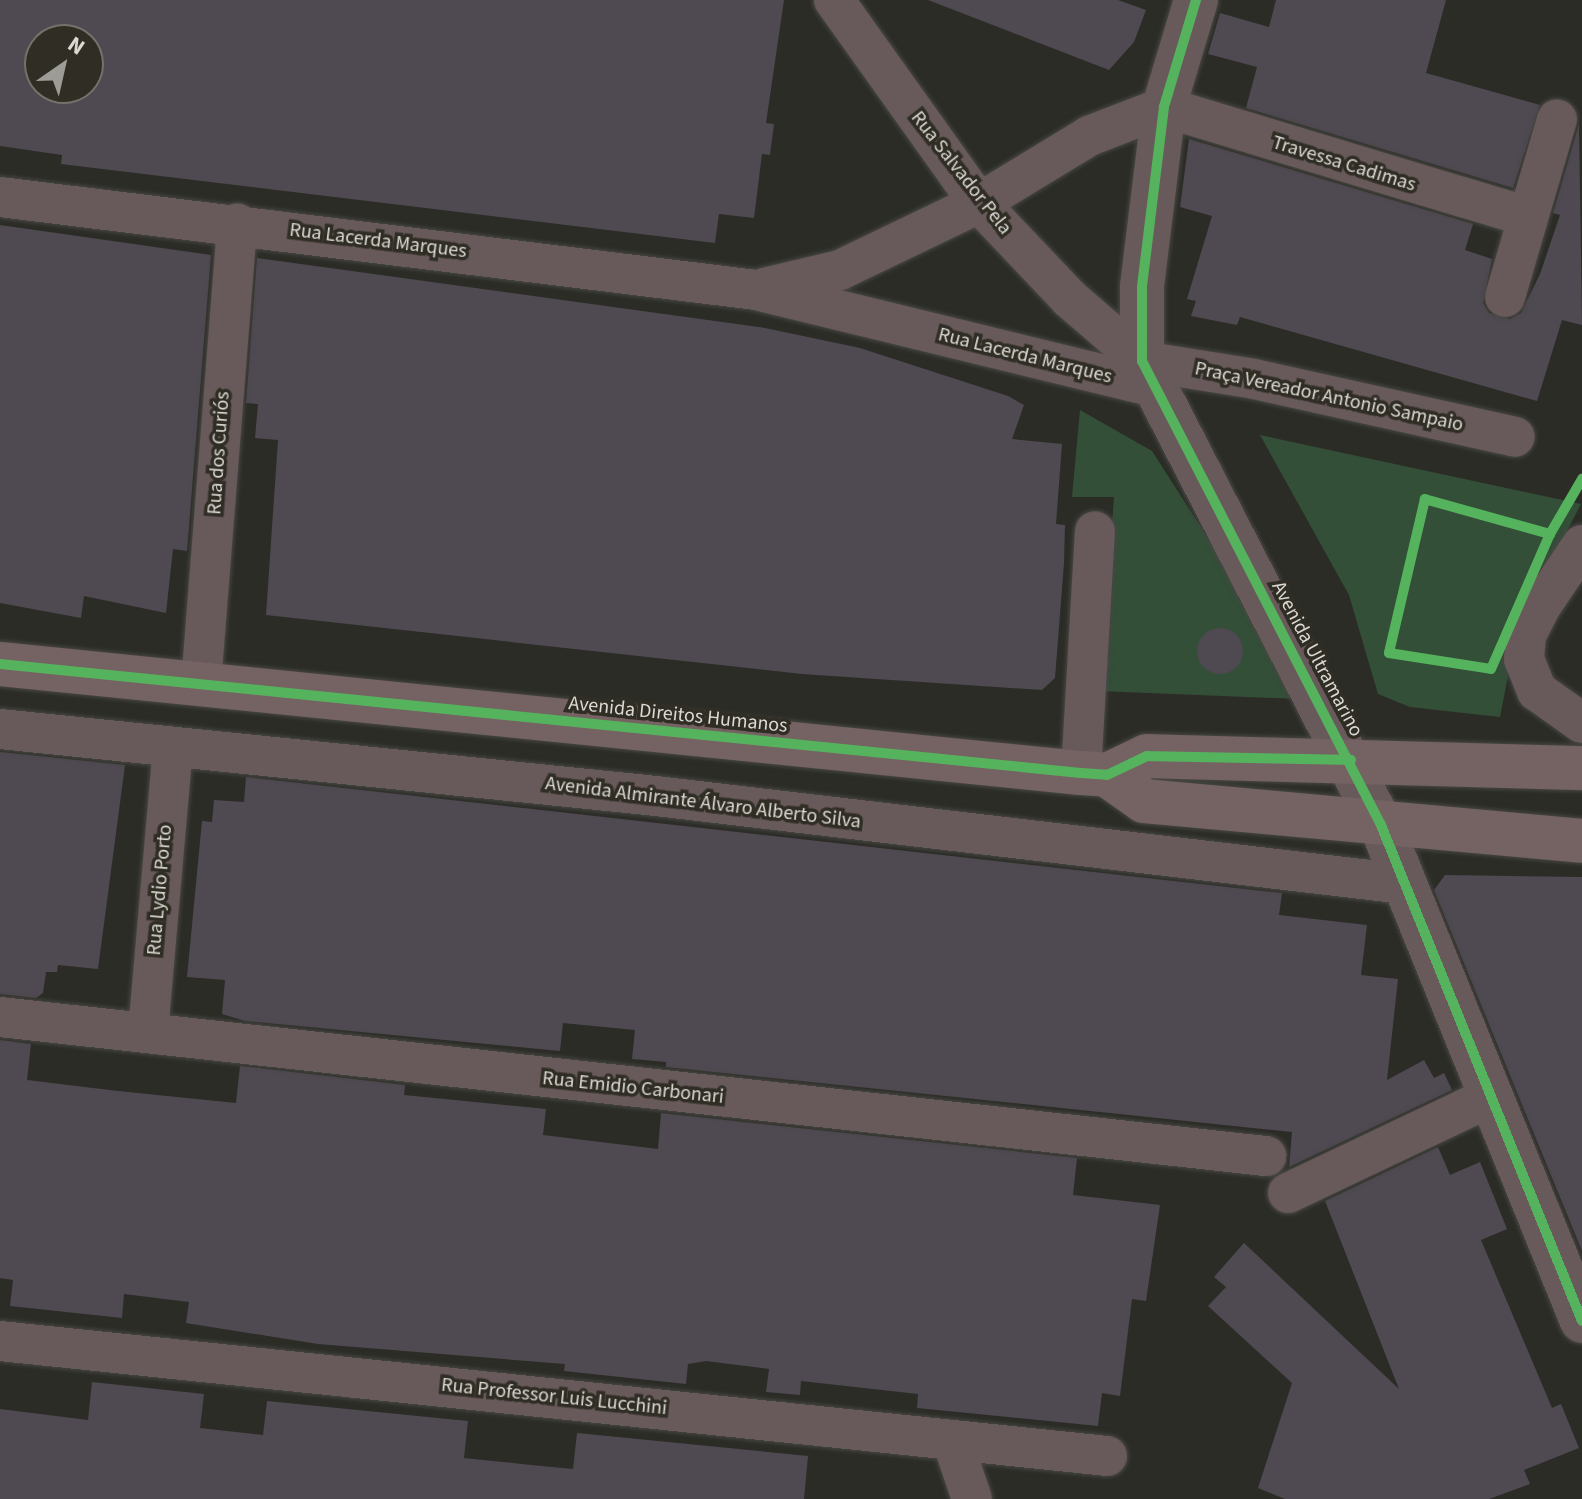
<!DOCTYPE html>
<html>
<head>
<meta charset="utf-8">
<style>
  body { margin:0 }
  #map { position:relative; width:1582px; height:1499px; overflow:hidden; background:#2c2c27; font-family:"Source Sans 3",sans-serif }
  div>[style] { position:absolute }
  .green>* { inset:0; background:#334f38 }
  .building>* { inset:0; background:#4f4951 }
  .round { border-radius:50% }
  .roads { filter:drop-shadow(0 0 2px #474743) drop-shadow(0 0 2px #474743) }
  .minor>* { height:40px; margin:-20px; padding:0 20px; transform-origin:20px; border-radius:20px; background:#68595a }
  .tertiary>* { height:44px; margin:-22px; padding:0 22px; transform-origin:22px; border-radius:22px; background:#68595a }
  .secondary>* { height:44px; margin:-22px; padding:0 22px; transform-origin:22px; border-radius:22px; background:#756263 }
  .cycleway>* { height:10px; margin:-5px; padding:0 5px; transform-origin:5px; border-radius:5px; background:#56b35d }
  span { translate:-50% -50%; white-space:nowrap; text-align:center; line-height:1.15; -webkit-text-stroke:7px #2f2d24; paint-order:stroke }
  .street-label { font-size:20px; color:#dbd9d3 }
  .north { position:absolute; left:24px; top:24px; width:80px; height:80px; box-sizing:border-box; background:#2f2d24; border:2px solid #74726a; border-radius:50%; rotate:34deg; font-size:22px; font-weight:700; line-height:32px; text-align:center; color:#dbd9d3 }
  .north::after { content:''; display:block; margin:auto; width:28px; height:36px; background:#9e9c97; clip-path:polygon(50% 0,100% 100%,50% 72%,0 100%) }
</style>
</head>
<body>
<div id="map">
  <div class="green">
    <i style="clip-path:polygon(1080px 410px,1152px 451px,1251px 605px,1298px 699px,1100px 691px,1114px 497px,1072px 497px)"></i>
    <i style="clip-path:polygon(1260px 435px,1581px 504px,1518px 625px,1500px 717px,1410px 707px,1378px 694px,1349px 595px)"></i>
  </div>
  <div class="building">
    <i style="clip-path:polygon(evenodd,0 0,784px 0,766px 123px,774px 124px,770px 155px,762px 154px,754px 218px,719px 214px,715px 243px,61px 164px,62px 155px,0 146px,0 0,40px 40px,88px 40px,88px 88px,40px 88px,40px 40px)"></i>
    <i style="clip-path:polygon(928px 0,1118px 0,1146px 10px,1134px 42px,1109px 70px)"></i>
    <i style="clip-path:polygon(1276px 0,1446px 0,1426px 73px,1540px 105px,1513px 188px,1246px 108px,1257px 67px,1208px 54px,1220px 13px,1269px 27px)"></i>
    <i style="clip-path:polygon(1579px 124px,1582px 325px,1562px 320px,1537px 401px,1240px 317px,1237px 325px,1191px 316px,1196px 301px,1187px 299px,1212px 216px,1180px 207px,1189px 139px,1473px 224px,1465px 250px,1492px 259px,1483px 303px,1489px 313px,1510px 319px,1521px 313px,1540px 274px,1560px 215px,1553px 213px)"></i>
    <i style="clip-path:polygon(0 225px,211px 255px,187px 551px,173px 549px,166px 613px,84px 596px,81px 618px,0 603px)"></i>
    <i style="clip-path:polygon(257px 258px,765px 328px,860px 348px,1008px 396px,1024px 405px,1012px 439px,1062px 444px,1056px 524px,1065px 525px,1064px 563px,1055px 678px,1042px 690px,802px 674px,266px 615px,278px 440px,255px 438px,258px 404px,246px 403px)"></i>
    <i class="round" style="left:1197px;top:628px;width:46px;height:46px"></i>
    <i style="clip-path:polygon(0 752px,125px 765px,98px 969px,58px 965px,57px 972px,46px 972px,43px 993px,36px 998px,0 994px)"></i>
    <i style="clip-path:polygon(246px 777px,1282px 893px,1279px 915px,1367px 925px,1361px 975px,1398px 979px,1387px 1080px,1424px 1060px,1434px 1078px,1444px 1073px,1452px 1090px,1289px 1167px,1292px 1132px,666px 1067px,666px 1062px,632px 1059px,635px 1030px,563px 1023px,560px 1051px,245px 1021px,222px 1014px,225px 980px,187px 977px,202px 821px,212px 822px,214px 800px,244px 802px)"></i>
    <i style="clip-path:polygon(1445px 875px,1582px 877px,1582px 1251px,1434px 890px)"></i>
    <i style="clip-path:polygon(0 1040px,31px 1044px,27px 1080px,118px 1091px,236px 1103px,240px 1066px,405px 1085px,404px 1095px,546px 1109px,543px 1135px,658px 1149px,661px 1113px,1077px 1158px,1073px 1195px,1160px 1205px,1146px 1301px,1132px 1299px,1120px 1396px,1102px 1393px,1098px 1426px,917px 1408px,918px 1394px,801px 1381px,800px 1395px,766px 1392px,769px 1369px,706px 1361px,688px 1364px,686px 1384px,564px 1371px,565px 1364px,318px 1344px,186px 1323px,189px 1302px,124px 1294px,122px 1318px,10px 1306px,13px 1280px,0 1278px)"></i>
    <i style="clip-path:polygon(1438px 1147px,1450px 1175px,1480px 1162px,1507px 1229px,1481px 1240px,1552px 1408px,1561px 1404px,1579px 1448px,1524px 1470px,1530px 1484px,1489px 1499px,1285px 1499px,1258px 1488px,1292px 1383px,1208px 1306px,1226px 1287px,1214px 1277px,1244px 1243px,1399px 1389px,1325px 1201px)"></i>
    <i style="clip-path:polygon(92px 1382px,204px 1394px,200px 1428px,263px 1435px,267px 1401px,468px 1421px,464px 1458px,531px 1465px,573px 1469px,577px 1433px,808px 1456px,804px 1499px,0 1499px,0 1409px,88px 1420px)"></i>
  </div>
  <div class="roads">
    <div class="minor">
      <i style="left:834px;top:0;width:249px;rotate:54.5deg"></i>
      <i style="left:979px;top:203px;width:131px;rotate:46.5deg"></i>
      <i style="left:1069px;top:298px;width:96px;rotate:40.8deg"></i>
      <i style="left:1142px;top:361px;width:113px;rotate:9.1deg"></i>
      <i style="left:1254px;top:379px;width:267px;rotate:12.5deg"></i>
      <i style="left:0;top:197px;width:762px;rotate:7.01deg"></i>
      <i style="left:756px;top:290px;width:410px;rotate:13.7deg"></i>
      <i style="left:764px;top:288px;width:78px;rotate:-13.3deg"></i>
      <i style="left:840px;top:270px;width:154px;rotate:-25.7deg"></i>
      <i style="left:979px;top:203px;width:129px;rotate:-31.3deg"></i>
      <i style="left:1089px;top:136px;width:80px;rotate:-21.1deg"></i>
      <i style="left:1164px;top:107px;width:377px;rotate:16.8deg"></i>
      <i style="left:1505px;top:297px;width:185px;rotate:-73.7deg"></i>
      <i style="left:1582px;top:545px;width:73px;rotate:123.9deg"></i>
      <i style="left:1541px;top:606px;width:34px;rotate:117deg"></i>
      <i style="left:1526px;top:636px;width:23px;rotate:95deg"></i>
      <i style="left:1524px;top:659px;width:35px;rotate:68deg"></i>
      <i style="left:1537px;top:691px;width:55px;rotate:35.4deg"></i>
      <i style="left:201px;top:684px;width:462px;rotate:-85.5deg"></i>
      <i style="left:0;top:729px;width:659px;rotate:5.83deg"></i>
      <i style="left:656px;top:796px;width:753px;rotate:6.71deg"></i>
      <i style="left:1081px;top:773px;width:242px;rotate:-86.7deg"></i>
      <i style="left:0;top:1017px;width:1274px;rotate:6.27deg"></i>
      <i style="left:148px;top:1032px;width:286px;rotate:-85deg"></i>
      <i style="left:1288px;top:1193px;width:221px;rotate:-25.4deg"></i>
      <i style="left:0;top:1341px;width:1113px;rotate:5.93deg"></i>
      <i style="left:952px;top:1440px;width:62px;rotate:71.3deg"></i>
    </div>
    <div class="tertiary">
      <i style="left:1196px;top:0;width:112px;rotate:106.7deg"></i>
      <i style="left:1164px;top:107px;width:181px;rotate:97deg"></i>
      <i style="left:1142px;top:287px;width:74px;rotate:90deg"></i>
      <i style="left:1142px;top:361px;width:522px;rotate:62.75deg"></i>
      <i style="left:1381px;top:825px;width:535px;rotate:67.94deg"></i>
    </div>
    <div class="secondary">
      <i style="left:0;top:664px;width:1086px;rotate:5.76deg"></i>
      <i style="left:1081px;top:773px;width:26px;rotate:4deg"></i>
      <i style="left:1107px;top:775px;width:44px;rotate:-25.4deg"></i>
      <i style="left:1147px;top:756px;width:435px;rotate:1.6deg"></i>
      <i style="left:1107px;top:775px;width:45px;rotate:35.1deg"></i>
      <i style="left:1144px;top:801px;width:440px;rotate:5.2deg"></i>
    </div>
  </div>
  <div class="cycleway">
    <i style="left:1196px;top:0;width:112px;rotate:106.7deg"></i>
    <i style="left:1164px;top:107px;width:181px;rotate:97deg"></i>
    <i style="left:1142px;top:287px;width:74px;rotate:90deg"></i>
    <i style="left:1142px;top:361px;width:522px;rotate:62.75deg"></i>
    <i style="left:1381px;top:825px;width:535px;rotate:67.94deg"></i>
    <i style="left:1550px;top:534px;width:130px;rotate:-164.4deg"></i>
    <i style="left:1425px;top:499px;width:158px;rotate:103.2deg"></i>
    <i style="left:1389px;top:653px;width:103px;rotate:8.9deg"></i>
    <i style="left:1491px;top:669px;width:147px;rotate:-66.4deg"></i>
    <i style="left:1550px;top:534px;width:64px;rotate:-59.8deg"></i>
    <i style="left:0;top:664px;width:1086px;rotate:5.76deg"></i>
    <i style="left:1081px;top:773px;width:26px;rotate:4deg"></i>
    <i style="left:1107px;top:775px;width:44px;rotate:-25.4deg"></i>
    <i style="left:1147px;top:756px;width:204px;rotate:1.1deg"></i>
  </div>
  <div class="street-label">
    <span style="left:1344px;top:164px;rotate:17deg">Travessa Cadimas</span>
    <span style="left:961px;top:173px;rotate:52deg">Rua Salvador Pela</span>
    <span style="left:378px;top:241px;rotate:7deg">Rua Lacerda Marques</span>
    <span style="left:1025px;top:356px;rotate:14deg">Rua Lacerda Marques</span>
    <span style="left:1329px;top:397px;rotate:12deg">Praça Vereador Antonio Sampaio</span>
    <span style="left:219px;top:453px;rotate:-86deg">Rua dos Curiós</span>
    <span style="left:1317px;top:659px;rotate:62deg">Avenida Ultramarino</span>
    <span style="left:678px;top:715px;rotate:6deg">Avenida Direitos Humanos</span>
    <span style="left:703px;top:803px;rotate:7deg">Avenida Almirante Álvaro Alberto Silva</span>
    <span style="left:160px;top:890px;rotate:-85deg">Rua Lydio Porto</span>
    <span style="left:633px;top:1088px;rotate:6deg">Rua Emidio Carbonari</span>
    <span style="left:554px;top:1397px;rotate:6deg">Rua Professor Luis Lucchini</span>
  </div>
  <div class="north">N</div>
</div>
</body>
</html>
